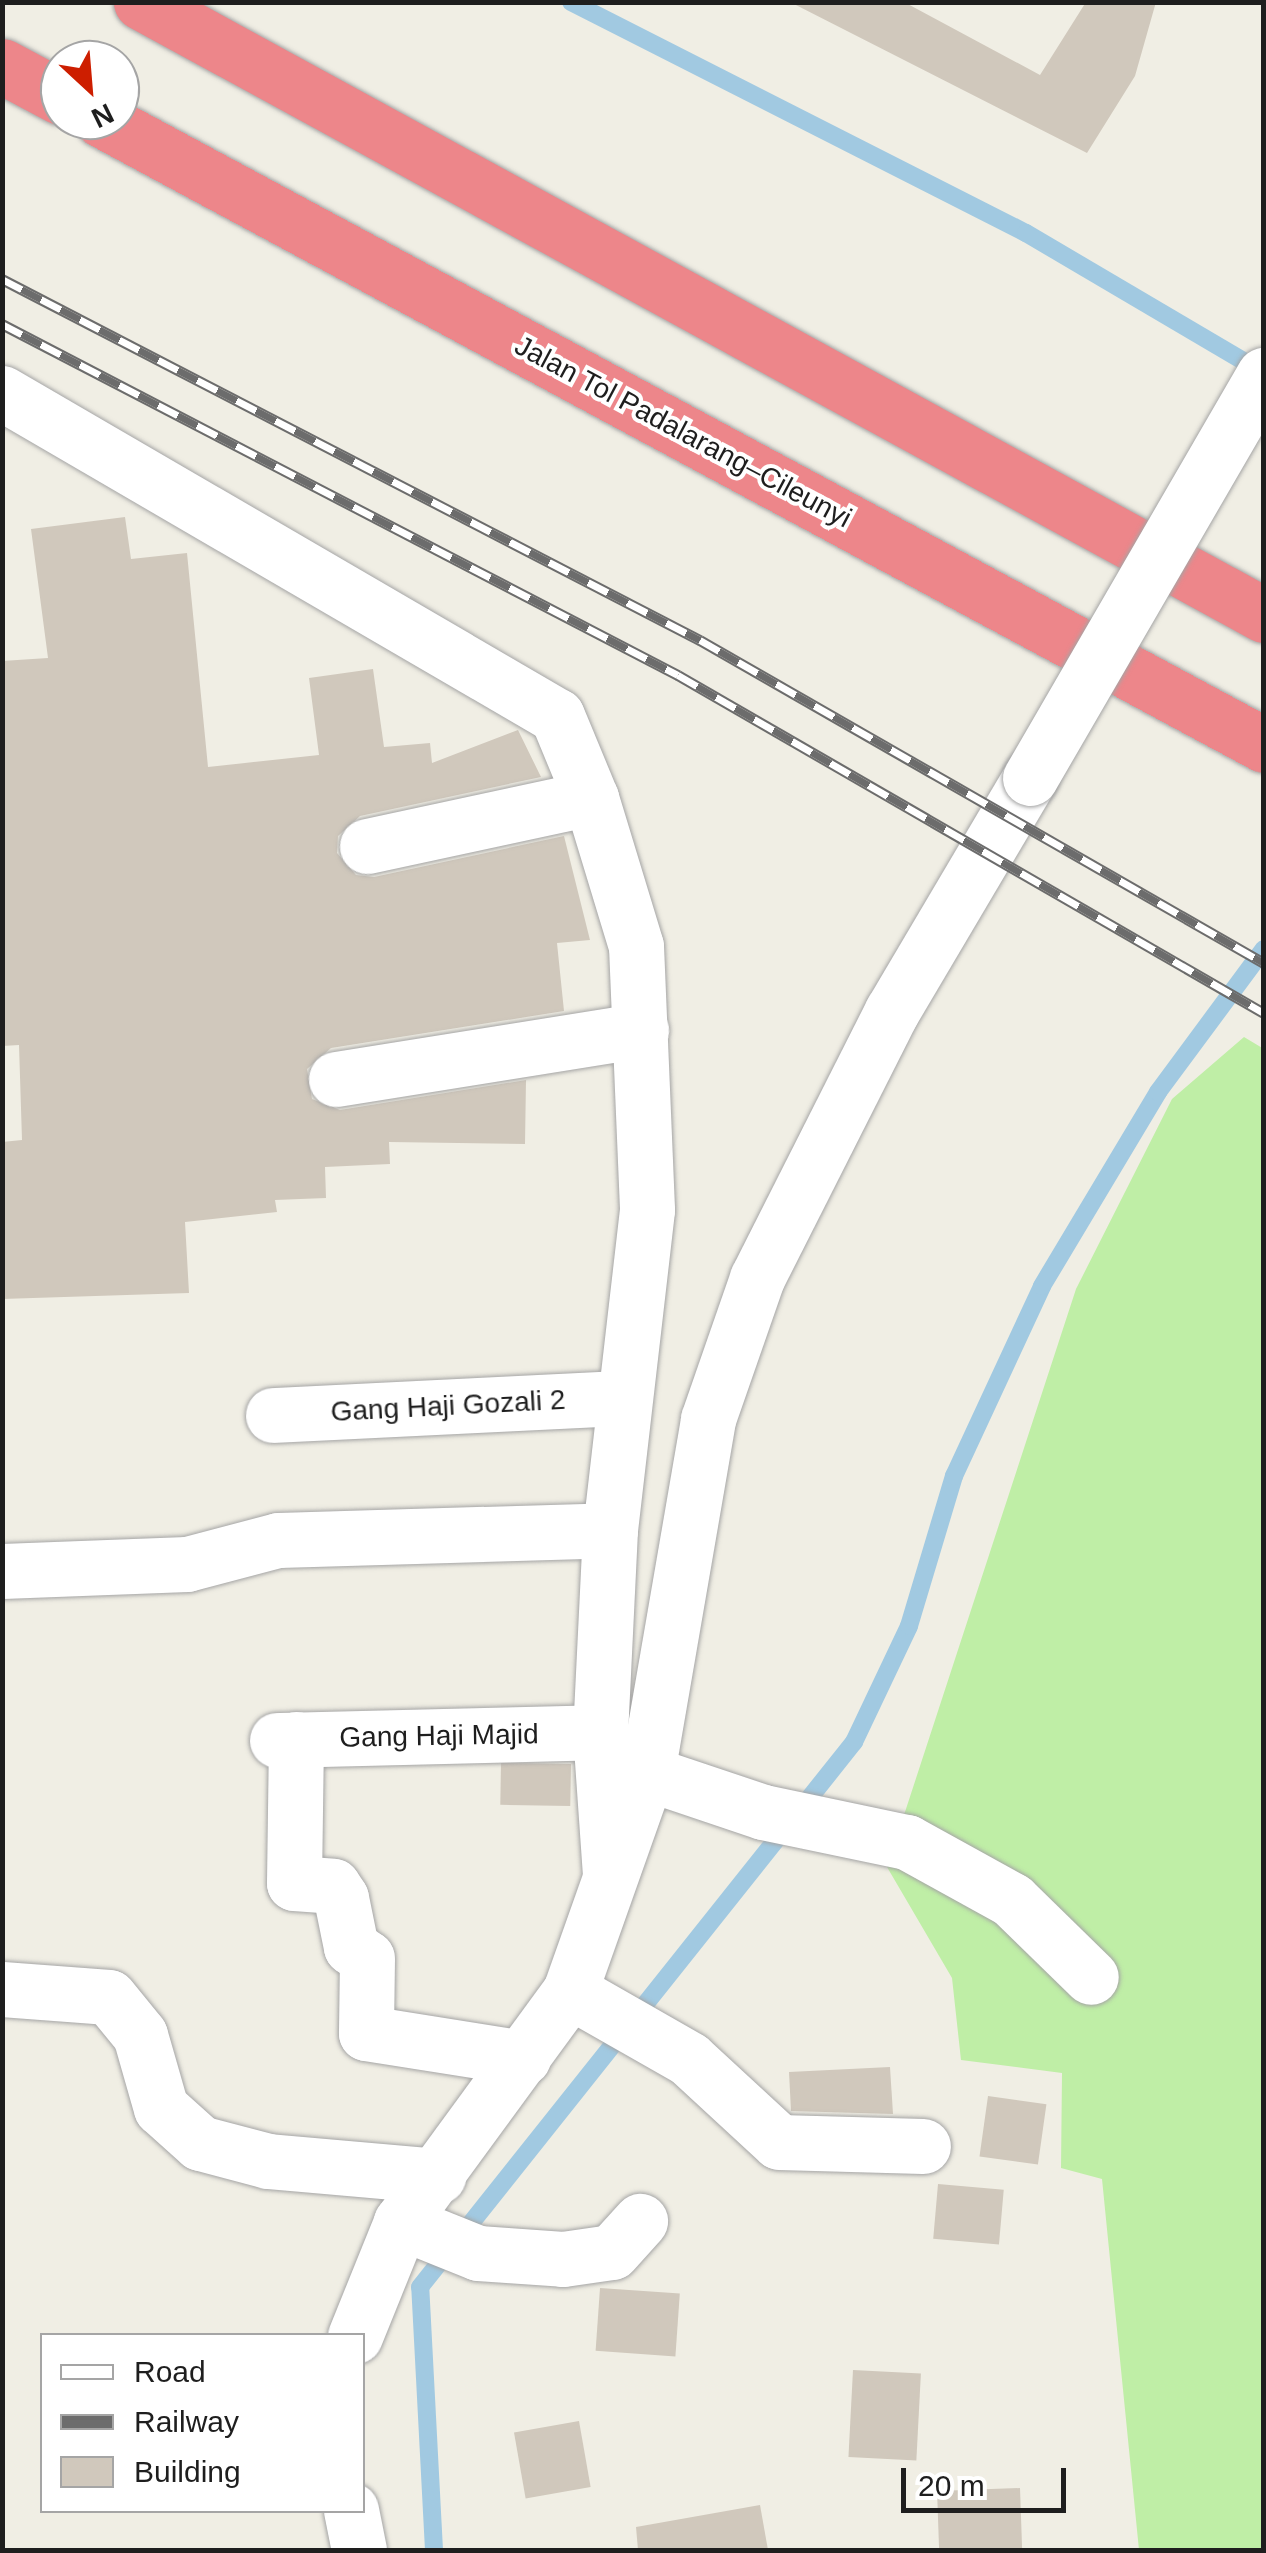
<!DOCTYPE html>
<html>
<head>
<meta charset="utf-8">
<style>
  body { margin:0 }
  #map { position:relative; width:1266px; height:2553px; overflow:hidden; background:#f0eee4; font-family:Helvetica,sans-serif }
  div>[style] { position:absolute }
  .grass>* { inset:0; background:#bfeea6 }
  .stream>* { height:18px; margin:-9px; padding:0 9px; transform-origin:9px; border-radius:9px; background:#a1c9e1 }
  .building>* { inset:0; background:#d0c8bc; transform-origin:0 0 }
  .roads { filter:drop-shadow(0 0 2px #a5a5a5) drop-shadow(0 0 2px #a5a5a5) }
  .minor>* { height:55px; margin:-27.5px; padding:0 27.5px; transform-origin:27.5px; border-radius:27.5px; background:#fff }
  .highway>* { height:55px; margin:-27.5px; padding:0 27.5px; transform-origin:27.5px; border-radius:27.5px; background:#ed868a }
  .rail>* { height:11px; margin-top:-5.5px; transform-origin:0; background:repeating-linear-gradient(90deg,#fff 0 22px,#6c6c6c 0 44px); box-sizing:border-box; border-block:2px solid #6c6c6c }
  .bridges { filter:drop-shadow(0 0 2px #a5a5a5) drop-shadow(0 0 2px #a5a5a5) }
  .minor-bridge>* { height:55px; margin:-27.5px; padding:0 27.5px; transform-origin:27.5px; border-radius:27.5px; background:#fff }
  span { translate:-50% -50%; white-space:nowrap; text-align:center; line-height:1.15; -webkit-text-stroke:8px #fff; paint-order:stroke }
  .street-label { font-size:28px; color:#1e1e1e }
  .frame { position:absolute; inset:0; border:5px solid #1e1e1e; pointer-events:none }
  .legend { position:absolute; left:40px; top:2333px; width:325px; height:180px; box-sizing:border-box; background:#fff; border:2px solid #a5a5a5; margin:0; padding:12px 18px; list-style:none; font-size:30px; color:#1e1e1e }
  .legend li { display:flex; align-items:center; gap:20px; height:50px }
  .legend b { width:50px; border:2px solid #a5a5a5 }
  .north { position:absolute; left:40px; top:40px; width:100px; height:100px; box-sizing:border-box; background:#fff; border:2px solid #a5a5a5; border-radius:50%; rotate:154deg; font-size:28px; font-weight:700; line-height:40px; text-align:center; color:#1e1e1e }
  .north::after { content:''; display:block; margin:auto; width:35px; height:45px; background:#cd1e00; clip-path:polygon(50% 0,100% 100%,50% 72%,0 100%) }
  .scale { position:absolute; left:901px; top:2468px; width:165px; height:45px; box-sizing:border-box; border:5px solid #1e1e1e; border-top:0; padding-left:12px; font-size:30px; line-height:35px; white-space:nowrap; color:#1e1e1e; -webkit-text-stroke:8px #fff; paint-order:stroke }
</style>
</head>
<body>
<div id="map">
  <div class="grass">
    <i style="clip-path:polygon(1244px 1037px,1264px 1049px,1263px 2550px,1139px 2550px,1102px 2179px,1061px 2168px,1062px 2073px,961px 2060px,952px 1978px,887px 1867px,1076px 1289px,1172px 1099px)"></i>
  </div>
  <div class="stream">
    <i style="left:571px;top:2px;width:510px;rotate:26.92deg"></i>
    <i style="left:1026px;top:233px;width:270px;rotate:30.5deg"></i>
    <i style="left:434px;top:2550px;width:263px;rotate:-93deg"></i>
    <i style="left:420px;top:2287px;width:697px;rotate:-51.47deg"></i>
    <i style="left:854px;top:1742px;width:128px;rotate:-64.6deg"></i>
    <i style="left:909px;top:1626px;width:157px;rotate:-73.3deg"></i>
    <i style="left:954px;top:1476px;width:209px;rotate:-65.1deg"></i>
    <i style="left:1042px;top:1286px;width:226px;rotate:-59.1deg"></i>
    <i style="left:1158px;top:1092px;width:178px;rotate:-53.5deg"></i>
  </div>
  <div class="building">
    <i style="clip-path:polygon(790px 2px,904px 2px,1040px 75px,1086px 2px,1156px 2px,1135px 76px,1087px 153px)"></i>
    <i style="clip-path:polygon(125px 517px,131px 559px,187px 553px,208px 767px,319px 755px,309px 678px,373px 669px,384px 747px,430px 743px,432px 763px,518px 730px,541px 777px,360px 816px,338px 836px,337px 853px,356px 875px,374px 877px,564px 836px,590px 940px,557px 943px,564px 1011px,331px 1048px,307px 1069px,312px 1099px,340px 1110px,526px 1080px,525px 1144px,389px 1142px,390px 1164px,325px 1167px,326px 1198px,275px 1200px,277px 1212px,185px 1222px,189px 1293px,2px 1299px,2px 1142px,22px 1140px,19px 1045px,2px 1046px,2px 661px,48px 658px,31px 529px)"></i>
    <i style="left:571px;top:1764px;width:42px;height:70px;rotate:91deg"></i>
    <i style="clip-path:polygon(890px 2067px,893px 2114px,791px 2111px,789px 2072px)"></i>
    <i style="left:988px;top:2096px;width:59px;height:61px;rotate:8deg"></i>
    <i style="left:938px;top:2184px;width:66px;height:55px;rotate:5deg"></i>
    <i style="left:600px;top:2288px;width:80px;height:63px;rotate:4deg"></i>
    <i style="left:853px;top:2370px;width:68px;height:87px;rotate:3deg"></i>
    <i style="left:579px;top:2421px;width:67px;height:66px;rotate:80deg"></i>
    <i style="left:1020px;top:2488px;width:60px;height:83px;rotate:88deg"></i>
    <i style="clip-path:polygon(760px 2505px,768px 2550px,638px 2550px,636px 2527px)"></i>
  </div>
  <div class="roads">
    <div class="minor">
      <i style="left:2px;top:393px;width:642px;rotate:30.2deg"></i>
      <i style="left:557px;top:716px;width:89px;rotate:67.5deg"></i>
      <i style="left:591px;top:798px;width:155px;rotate:73.1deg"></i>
      <i style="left:636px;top:946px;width:264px;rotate:87.6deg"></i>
      <i style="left:647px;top:1210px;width:322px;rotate:96.6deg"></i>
      <i style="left:610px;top:1530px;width:202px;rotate:92.8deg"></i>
      <i style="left:600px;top:1732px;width:143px;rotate:86deg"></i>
      <i style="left:367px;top:846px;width:229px;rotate:-12.1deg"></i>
      <i style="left:336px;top:1079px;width:309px;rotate:-9.1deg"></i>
      <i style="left:273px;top:1415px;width:350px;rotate:-2.8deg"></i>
      <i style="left:2px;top:1571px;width:185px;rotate:-2.2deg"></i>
      <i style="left:187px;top:1564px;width:94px;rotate:-14.8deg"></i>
      <i style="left:278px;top:1540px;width:332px;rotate:-1.7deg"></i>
      <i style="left:296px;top:1739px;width:144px;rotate:90.8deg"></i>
      <i style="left:294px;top:1883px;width:39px;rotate:4deg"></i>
      <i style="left:333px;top:1886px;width:14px;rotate:56deg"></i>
      <i style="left:341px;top:1898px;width:50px;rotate:78.5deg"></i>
      <i style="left:351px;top:1947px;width:19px;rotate:35deg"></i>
      <i style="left:367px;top:1958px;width:75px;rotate:90.8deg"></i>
      <i style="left:366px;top:2033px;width:159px;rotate:9deg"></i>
      <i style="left:277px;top:1740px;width:323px;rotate:-1.4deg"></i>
      <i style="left:647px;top:1773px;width:122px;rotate:18.6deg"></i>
      <i style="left:763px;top:1812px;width:147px;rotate:11.8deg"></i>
      <i style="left:907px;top:1842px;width:120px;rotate:28.9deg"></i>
      <i style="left:1012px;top:1900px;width:110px;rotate:44.3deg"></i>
      <i style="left:2px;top:1989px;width:107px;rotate:4.3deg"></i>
      <i style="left:109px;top:1997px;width:49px;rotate:50.8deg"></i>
      <i style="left:140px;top:2035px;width:76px;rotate:74deg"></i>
      <i style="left:161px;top:2108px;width:52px;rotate:41.9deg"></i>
      <i style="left:200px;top:2143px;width:70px;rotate:14.8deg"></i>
      <i style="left:268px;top:2161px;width:171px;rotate:5deg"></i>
      <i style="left:570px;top:1991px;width:137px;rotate:29.7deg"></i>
      <i style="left:689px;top:2059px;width:122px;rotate:42.7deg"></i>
      <i style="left:779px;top:2142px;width:144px;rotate:1.6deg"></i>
      <i style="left:401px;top:2222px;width:83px;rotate:21.9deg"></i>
      <i style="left:478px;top:2253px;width:85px;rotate:4deg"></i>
      <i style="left:563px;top:2259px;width:49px;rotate:-8.1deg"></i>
      <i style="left:612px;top:2252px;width:42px;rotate:-47.9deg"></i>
      <i style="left:355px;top:2336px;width:123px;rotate:-68deg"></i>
      <i style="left:401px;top:2222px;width:286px;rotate:-53.8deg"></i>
      <i style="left:570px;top:1991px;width:231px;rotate:-70.5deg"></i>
      <i style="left:647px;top:1773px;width:359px;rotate:-80.2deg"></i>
      <i style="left:708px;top:1419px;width:149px;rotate:-70.8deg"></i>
      <i style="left:757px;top:1278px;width:299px;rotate:-63.2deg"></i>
      <i style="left:892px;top:1011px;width:271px;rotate:-59.4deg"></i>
      <i style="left:351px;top:2510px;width:41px;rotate:78.7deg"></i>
    </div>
    <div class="highway">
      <i style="left:141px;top:2px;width:1279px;rotate:28.63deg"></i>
      <i style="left:2px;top:66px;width:66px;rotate:28.1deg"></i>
      <i style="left:102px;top:120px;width:1319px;rotate:28.27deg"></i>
    </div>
  </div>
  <div class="rail">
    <i style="left:2px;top:279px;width:786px;rotate:27.35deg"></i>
    <i style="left:700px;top:640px;width:650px;rotate:29.8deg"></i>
    <i style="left:2px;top:324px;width:762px;rotate:27.44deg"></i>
    <i style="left:678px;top:675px;width:676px;rotate:29.98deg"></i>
  </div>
  <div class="bridges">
    <div class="minor-bridge">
      <i style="left:1030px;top:778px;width:466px;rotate:-59.9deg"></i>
    </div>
  </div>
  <div class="street-label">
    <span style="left:683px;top:432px;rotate:28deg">Jalan Tol Padalarang–Cileunyi</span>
    <span style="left:448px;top:1406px;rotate:-3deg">Gang Haji Gozali 2</span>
    <span style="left:439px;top:1736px;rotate:-1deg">Gang Haji Majid</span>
  </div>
  <div class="frame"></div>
  <ul class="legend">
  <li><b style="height:12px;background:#fff"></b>Road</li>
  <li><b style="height:12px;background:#6c6c6c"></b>Railway</li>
  <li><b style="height:28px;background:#d0c8bc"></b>Building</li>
  </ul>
  <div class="north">N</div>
  <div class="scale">20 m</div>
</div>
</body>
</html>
